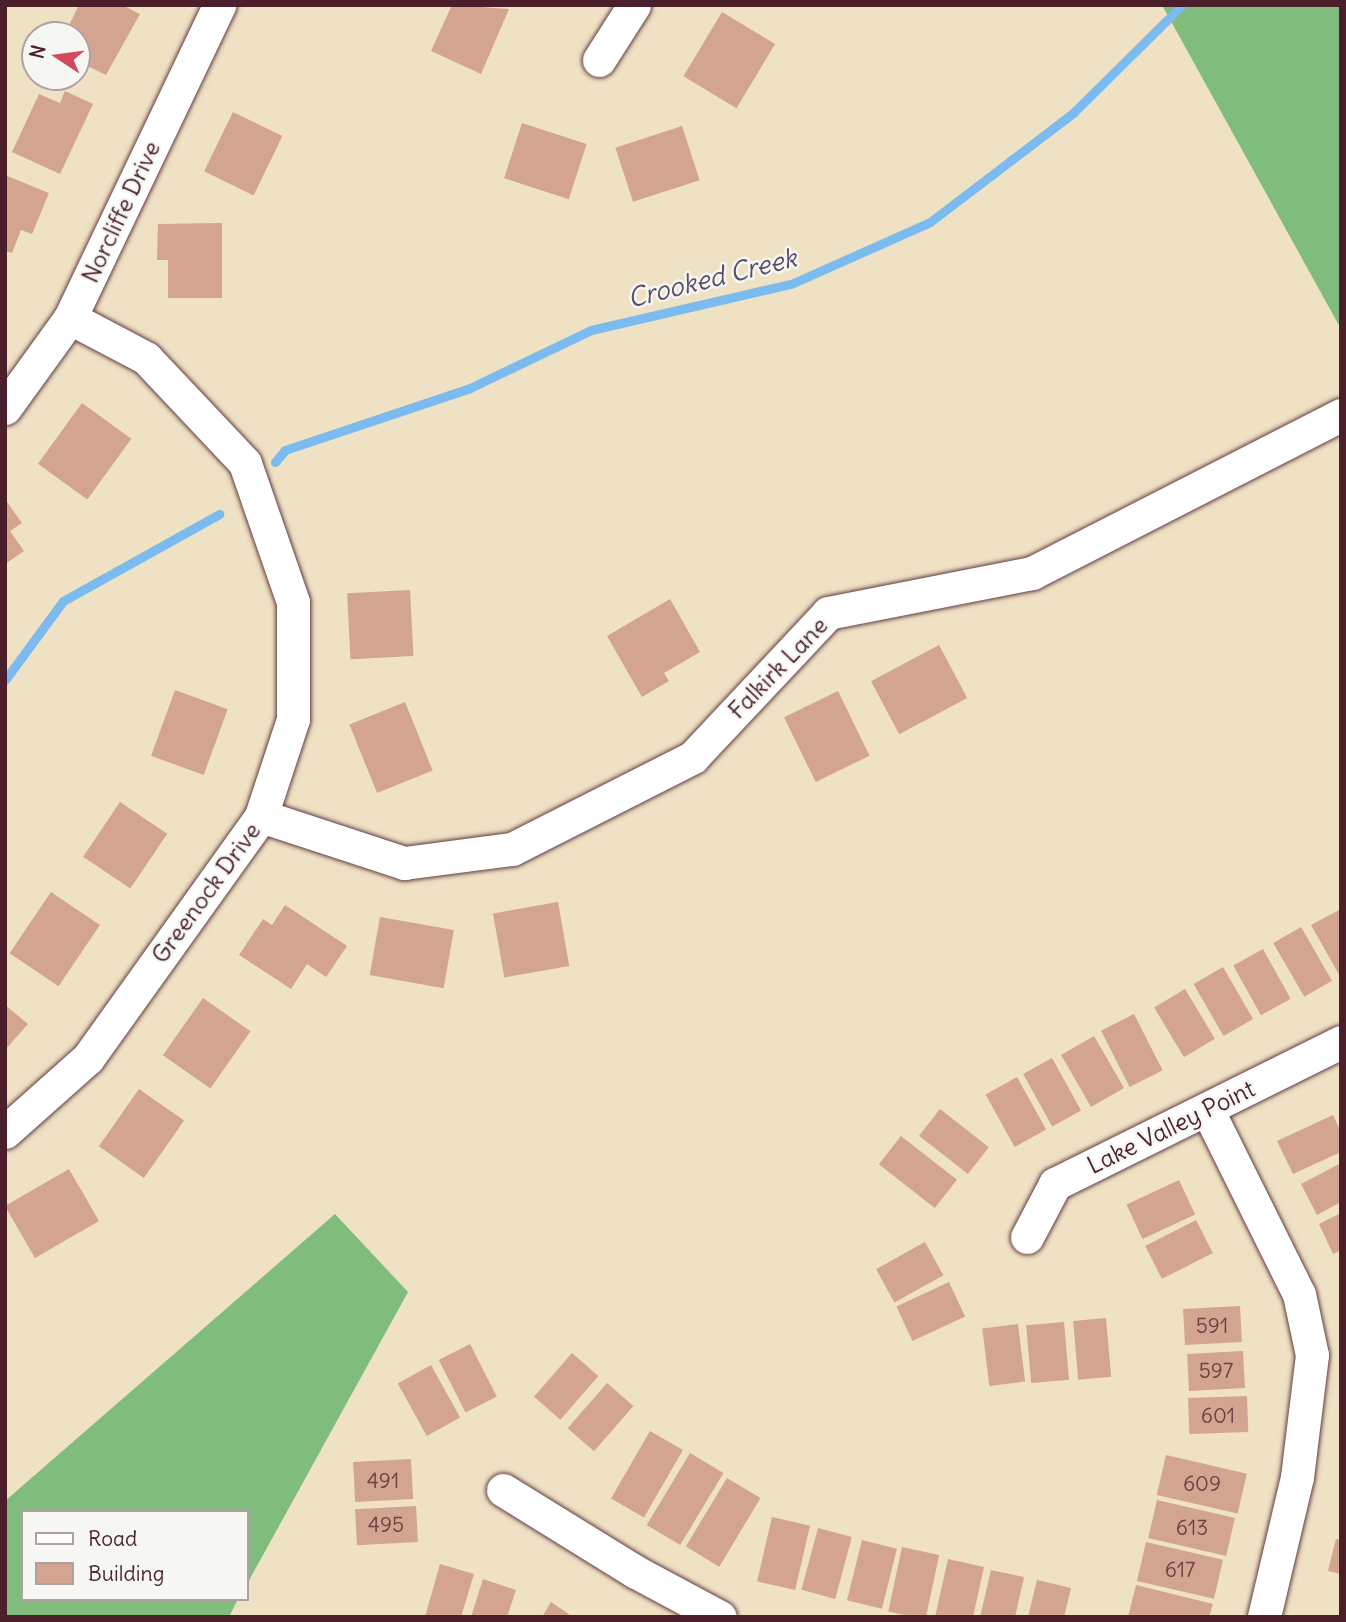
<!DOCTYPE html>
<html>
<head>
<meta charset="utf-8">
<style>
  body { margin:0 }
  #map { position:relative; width:1346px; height:1622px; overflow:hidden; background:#efe1c3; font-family:Delius,sans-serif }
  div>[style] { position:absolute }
  .forest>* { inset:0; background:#80bc7b }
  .stream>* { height:9px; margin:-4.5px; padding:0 4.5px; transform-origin:4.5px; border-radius:4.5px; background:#7bbbef }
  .building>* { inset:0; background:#d3a590; transform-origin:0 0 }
  .roads { filter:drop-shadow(0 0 2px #633c42) drop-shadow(0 0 2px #633c42) }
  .street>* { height:33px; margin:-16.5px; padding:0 16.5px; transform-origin:16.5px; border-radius:16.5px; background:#fff }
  span { translate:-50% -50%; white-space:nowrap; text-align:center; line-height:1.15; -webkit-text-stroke:5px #f6f6f2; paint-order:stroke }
  .number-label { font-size:21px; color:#6c4044 }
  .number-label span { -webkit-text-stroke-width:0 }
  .street-label { font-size:24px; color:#4a1f2b }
  .water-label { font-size:26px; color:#594e66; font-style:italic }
  .frame { position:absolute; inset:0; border:7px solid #4a1f2b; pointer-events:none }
  .legend { position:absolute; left:21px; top:1510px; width:228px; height:91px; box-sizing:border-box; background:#f6f6f2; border:2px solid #b1a0a2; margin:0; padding:9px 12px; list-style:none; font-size:21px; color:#4a1f2b }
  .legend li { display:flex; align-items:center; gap:14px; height:35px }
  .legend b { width:35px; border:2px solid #b1a0a2 }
  .north { position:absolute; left:21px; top:21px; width:70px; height:70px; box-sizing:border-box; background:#f6f6f2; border:2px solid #b1a0a2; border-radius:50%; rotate:283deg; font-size:19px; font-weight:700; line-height:28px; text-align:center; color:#4a1f2b }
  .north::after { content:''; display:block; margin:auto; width:24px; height:32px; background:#d1495b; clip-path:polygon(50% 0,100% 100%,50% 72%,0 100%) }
</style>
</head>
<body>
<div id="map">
  <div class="forest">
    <i style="clip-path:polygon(1162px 5px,1341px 5px,1341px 329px)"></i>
    <i style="clip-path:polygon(335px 1214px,408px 1292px,247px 1584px,247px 1512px,23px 1512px,23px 1599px,238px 1599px,229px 1617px,5px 1617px,5px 1501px)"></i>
  </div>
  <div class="stream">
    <i style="left:275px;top:462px;width:16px;rotate:-50deg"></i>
    <i style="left:285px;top:450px;width:195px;rotate:-18.5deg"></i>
    <i style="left:470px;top:388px;width:134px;rotate:-25.6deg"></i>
    <i style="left:591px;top:330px;width:205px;rotate:-13deg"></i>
    <i style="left:791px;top:284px;width:152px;rotate:-24deg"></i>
    <i style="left:930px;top:222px;width:180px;rotate:-37.3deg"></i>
    <i style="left:1073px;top:113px;width:153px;rotate:-44.7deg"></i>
    <i style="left:5px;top:680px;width:98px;rotate:-53.7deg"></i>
    <i style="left:63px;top:601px;width:179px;rotate:-29.1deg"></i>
  </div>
  <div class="building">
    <i style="clip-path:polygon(79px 5px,122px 5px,140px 14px,106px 75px,77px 61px,77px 35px,64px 35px)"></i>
    <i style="clip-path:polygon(452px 5px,509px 9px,481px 74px,431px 51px)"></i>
    <i style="left:722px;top:12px;width:62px;height:75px;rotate:31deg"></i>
    <i style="clip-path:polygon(65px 91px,93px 104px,60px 174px,12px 152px,39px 94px,60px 103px)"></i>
    <i style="left:233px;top:112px;width:55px;height:66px;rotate:26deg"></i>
    <i style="left:522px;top:123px;width:68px;height:58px;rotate:18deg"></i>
    <i style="left:682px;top:126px;width:57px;height:70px;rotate:72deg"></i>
    <i style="clip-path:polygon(5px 175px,49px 193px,32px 234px,21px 230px,12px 253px,5px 251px)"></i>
    <i style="clip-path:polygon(222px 223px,222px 298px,168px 298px,168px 260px,157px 260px,158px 224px)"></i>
    <i style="left:82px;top:403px;width:61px;height:75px;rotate:36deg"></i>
    <i style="clip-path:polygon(5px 499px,22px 523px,10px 531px,24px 551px,5px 564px)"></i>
    <i style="left:410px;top:590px;width:66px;height:63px;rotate:87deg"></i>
    <i style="clip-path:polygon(670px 599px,700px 652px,664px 673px,669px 681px,642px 697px,607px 636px)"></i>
    <i style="left:939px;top:645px;width:60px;height:77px;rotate:62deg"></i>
    <i style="left:175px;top:690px;width:56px;height:70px;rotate:20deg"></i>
    <i style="left:838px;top:691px;width:72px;height:60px;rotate:64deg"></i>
    <i style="left:405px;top:702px;width:74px;height:60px;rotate:68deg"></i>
    <i style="left:120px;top:802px;width:57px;height:66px;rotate:34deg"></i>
    <i style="left:51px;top:892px;width:59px;height:74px;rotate:34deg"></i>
    <i style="left:558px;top:902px;width:65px;height:66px;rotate:80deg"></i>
    <i style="clip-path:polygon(285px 905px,347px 946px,326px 977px,307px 964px,291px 989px,239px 955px,263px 919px,272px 925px)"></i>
    <i style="clip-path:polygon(1341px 909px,1341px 978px,1311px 925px)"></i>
    <i style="left:380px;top:917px;width:75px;height:59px;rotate:10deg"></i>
    <i style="left:1301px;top:927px;width:62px;height:32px;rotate:60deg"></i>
    <i style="left:1263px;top:949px;width:57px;height:34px;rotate:61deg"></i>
    <i style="left:1223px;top:967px;width:60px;height:34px;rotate:60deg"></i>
    <i style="left:1185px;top:989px;width:58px;height:36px;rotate:59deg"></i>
    <i style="left:203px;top:998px;width:58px;height:70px;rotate:35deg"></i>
    <i style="clip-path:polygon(5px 1005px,28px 1024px,5px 1050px)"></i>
    <i style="left:1134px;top:1014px;width:63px;height:37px;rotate:63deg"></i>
    <i style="left:1094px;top:1036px;width:60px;height:38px;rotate:60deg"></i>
    <i style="left:1052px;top:1058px;width:60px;height:33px;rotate:61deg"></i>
    <i style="left:1017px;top:1077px;width:60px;height:36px;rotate:61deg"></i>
    <i style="left:139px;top:1089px;width:55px;height:70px;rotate:35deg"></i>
    <i style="left:940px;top:1109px;width:62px;height:34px;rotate:38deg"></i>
    <i style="clip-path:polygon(1333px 1115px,1341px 1132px,1341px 1152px,1293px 1174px,1277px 1141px)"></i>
    <i style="left:901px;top:1136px;width:71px;height:36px;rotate:38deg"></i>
    <i style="clip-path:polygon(1341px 1163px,1341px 1202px,1317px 1215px,1301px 1184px)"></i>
    <i style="left:69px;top:1169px;width:60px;height:74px;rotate:60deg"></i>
    <i style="left:1179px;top:1180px;width:38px;height:58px;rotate:65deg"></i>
    <i style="clip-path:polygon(1341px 1213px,1341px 1250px,1333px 1254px,1319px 1224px)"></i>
    <i style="left:1196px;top:1220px;width:37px;height:57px;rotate:63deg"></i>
    <i style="left:925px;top:1242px;width:38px;height:56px;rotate:61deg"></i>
    <i style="left:949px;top:1282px;width:38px;height:58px;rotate:65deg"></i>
    <i style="left:1240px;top:1306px;width:36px;height:57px;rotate:87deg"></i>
    <i style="left:1106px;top:1318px;width:59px;height:33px;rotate:85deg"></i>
    <i style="left:1064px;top:1322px;width:58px;height:38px;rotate:85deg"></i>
    <i style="left:1018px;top:1324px;width:58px;height:36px;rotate:83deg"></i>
    <i style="left:470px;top:1344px;width:59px;height:35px;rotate:63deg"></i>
    <i style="left:1243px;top:1351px;width:37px;height:56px;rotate:87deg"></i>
    <i style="left:572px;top:1353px;width:35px;height:58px;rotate:41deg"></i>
    <i style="left:431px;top:1365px;width:60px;height:38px;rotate:61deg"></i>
    <i style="left:607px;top:1383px;width:35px;height:60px;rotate:41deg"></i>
    <i style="left:1247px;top:1396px;width:36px;height:59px;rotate:88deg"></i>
    <i style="left:650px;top:1431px;width:38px;height:78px;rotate:30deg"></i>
    <i style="left:690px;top:1453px;width:39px;height:84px;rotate:31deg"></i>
    <i style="left:1166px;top:1455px;width:83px;height:41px;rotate:13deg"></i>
    <i style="left:411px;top:1459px;width:40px;height:58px;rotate:87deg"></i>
    <i style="left:727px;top:1478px;width:39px;height:80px;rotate:31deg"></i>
    <i style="left:1157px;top:1500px;width:80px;height:39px;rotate:13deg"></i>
    <i style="left:416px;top:1506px;width:36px;height:61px;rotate:87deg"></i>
    <i style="left:772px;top:1517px;width:39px;height:66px;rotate:13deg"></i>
    <i style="left:818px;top:1528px;width:35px;height:64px;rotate:15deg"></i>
    <i style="clip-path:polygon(1336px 1539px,1341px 1540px,1341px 1574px,1328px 1571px)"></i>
    <i style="left:862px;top:1540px;width:36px;height:62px;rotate:14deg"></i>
    <i style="left:1146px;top:1542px;width:79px;height:40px;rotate:13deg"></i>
    <i style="left:902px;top:1547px;width:38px;height:66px;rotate:12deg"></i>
    <i style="clip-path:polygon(948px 1559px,984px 1567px,973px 1617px,935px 1617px)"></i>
    <i style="clip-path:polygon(440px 1564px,474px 1574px,461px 1617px,425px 1617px)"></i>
    <i style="clip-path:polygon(991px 1570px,1024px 1577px,1015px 1617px,980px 1617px)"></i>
    <i style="clip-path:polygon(483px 1579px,516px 1590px,507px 1617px,471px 1617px)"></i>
    <i style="clip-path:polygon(1037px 1580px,1071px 1588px,1064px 1617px,1028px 1617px)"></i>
    <i style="clip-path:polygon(1136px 1585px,1213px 1604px,1209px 1617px,1128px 1617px)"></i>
    <i style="clip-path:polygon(551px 1602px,573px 1617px,542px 1617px)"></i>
  </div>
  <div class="roads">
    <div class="street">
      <i style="left:599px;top:60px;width:65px;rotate:-57.5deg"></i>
      <i style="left:5px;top:408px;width:111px;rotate:-54.2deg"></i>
      <i style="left:70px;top:318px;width:347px;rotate:-64.5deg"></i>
      <i style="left:261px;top:816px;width:151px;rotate:18.2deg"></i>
      <i style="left:404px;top:863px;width:109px;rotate:-7.4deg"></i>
      <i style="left:512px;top:849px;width:203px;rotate:-26.9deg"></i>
      <i style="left:693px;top:757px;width:197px;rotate:-46.8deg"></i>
      <i style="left:828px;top:613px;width:208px;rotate:-11.1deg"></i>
      <i style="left:1032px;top:573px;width:347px;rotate:-27.1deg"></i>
      <i style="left:1208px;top:1111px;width:204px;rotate:63.6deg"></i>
      <i style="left:1299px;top:1294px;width:62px;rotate:78deg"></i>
      <i style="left:1312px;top:1355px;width:123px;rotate:97deg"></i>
      <i style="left:1297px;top:1477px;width:144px;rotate:103.3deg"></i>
      <i style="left:5px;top:1132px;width:111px;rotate:-41.7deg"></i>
      <i style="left:88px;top:1058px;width:297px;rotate:-54.4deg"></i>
      <i style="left:261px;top:816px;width:102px;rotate:-71.7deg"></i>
      <i style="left:293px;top:719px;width:117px;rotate:-90deg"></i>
      <i style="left:293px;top:602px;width:147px;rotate:-109.1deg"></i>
      <i style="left:245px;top:463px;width:144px;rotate:-133.3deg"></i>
      <i style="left:146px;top:358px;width:86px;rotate:-152.2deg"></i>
      <i style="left:1027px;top:1237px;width:60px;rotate:-62.2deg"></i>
      <i style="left:1055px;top:1184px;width:319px;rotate:-26.4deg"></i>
      <i style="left:503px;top:1490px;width:156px;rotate:31.7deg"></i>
      <i style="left:636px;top:1572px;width:95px;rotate:28.2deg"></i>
    </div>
  </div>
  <div class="number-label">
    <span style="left:1212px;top:1326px">591</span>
    <span style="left:1216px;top:1371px">597</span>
    <span style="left:1218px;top:1416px">601</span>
    <span style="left:383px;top:1481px">491</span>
    <span style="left:1202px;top:1484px">609</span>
    <span style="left:386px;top:1525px">495</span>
    <span style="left:1192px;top:1528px">613</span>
    <span style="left:1180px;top:1570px">617</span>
  </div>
  <div class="street-label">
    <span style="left:121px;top:212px;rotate:-65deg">Norcliffe Drive</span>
    <span style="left:778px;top:668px;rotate:-46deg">Falkirk Lane</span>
    <span style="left:206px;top:893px;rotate:-54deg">Greenock Drive</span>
    <span style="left:1171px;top:1127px;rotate:-26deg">Lake Valley Point</span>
  </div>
  <div class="water-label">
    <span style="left:712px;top:278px;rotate:-14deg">Crooked Creek</span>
  </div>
  <div class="frame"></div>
  <ul class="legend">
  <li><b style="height:9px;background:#fff"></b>Road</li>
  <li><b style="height:19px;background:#d3a590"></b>Building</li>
  </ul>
  <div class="north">N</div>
</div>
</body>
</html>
